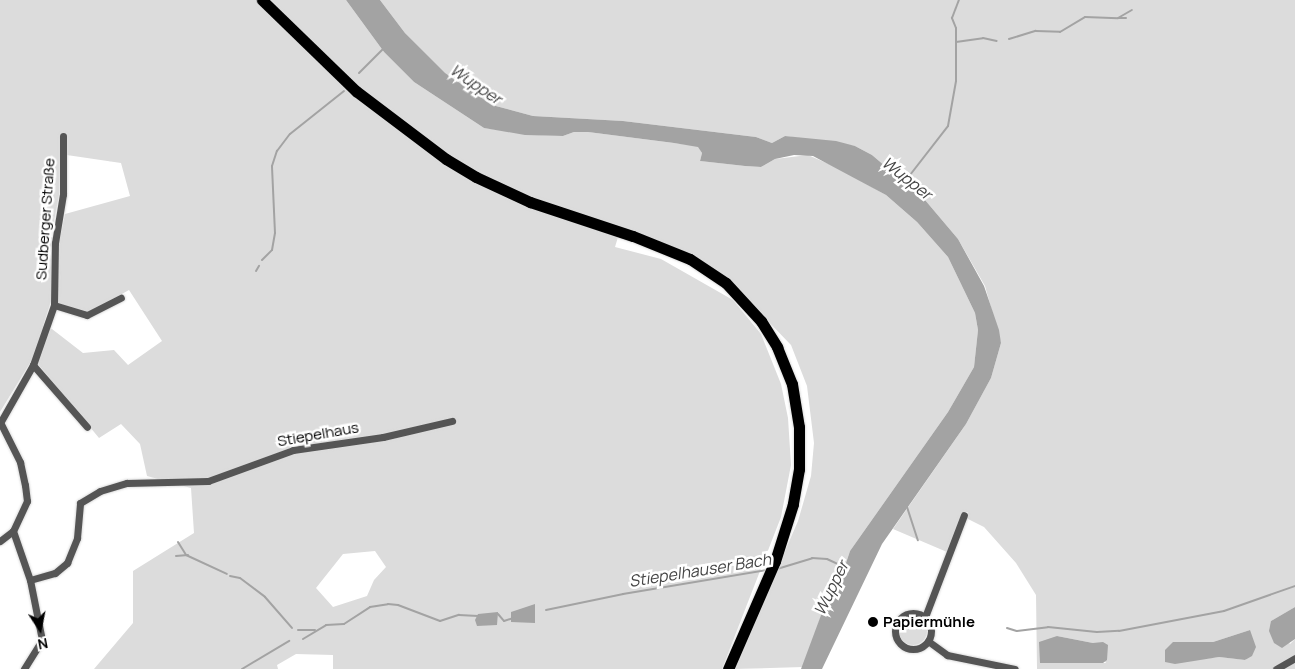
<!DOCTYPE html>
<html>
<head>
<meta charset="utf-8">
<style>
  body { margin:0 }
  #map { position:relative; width:1295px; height:669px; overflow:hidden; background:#fff; font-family:Manrope,sans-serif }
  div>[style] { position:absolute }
  .green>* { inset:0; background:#dcdcdc }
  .round { border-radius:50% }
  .water>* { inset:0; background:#a3a3a3 }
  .stream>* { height:2px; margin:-1px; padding:0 1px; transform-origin:1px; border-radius:1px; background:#a3a3a3 }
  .roads { filter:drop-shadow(0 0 1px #dbdbdb) drop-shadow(0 0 1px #dbdbdb) }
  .street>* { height:7px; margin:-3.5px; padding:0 3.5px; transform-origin:3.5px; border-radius:3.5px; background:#555 }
  .street>.ring { margin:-3.5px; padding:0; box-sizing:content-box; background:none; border:7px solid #555; border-radius:50% }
  .primary>* { height:11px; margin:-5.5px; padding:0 5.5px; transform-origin:5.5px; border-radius:5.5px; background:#000 }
  .dots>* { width:14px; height:14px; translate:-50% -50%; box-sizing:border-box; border:2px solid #fff; border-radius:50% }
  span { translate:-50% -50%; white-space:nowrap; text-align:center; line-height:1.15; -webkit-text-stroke:5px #fff; paint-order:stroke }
  .street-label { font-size:15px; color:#000 }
  .poi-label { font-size:15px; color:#000; font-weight:700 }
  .left { translate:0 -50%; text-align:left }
  .water-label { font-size:16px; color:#444; font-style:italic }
  .north { position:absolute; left:15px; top:604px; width:50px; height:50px; -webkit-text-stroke:4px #fff; paint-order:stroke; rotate:169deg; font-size:14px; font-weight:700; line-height:20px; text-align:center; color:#000 }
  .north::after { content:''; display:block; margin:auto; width:18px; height:22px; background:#000; clip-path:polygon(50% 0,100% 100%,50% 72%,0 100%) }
</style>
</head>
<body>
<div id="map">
  <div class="green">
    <i style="clip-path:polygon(evenodd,0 0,346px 0,384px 52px,414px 82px,484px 128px,538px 135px,563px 136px,574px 132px,588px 132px,674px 143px,698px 146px,702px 153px,700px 161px,745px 166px,761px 167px,775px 159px,808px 155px,838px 168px,886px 195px,917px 222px,948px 257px,975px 313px,978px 330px,974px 367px,948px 412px,850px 551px,843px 572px,827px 599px,803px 667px,734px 669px,798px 521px,811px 476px,814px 443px,807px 386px,791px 345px,726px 278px,621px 227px,615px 247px,661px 259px,733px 300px,761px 334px,781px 384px,788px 418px,791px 465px,781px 517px,722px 669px,333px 669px,333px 655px,296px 654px,277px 665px,278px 669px,94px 669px,133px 623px,133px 571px,194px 533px,191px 488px,147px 476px,140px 444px,121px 424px,99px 438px,33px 358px,0 412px,0 0,60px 154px,121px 163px,130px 196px,65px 214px,60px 238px,51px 237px,59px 195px,60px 154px,0 0,129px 290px,162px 341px,128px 365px,114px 350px,83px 353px,52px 329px,43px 326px,51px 301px,89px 312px,129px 290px,0 0,375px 551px,386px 567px,374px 580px,367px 596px,333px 607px,316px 588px,343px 554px,375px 551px)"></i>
    <i style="clip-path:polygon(evenodd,380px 0,1295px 0,1295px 607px,1271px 621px,1290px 644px,1295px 639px,1295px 669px,1037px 669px,1036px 595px,1016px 563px,984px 527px,966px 518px,968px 512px,962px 513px,947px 552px,893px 529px,966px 424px,991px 378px,1001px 343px,985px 286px,958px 239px,925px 200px,872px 155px,855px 146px,785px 136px,772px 143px,756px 137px,623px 121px,533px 116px,492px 105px,445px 74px,405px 33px,380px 0,1250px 630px,1246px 660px,1219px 657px,1184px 661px,1173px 642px,1213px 642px,1250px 630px,380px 0,1057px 636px,1093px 643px,1106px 663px,1040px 663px,1057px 636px)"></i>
    <i class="round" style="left:899px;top:617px;width:28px;height:28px"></i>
  </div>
  <div class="water">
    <i style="clip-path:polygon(346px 0,380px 0,405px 33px,445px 73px,492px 105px,533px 116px,623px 121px,756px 137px,772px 143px,785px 136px,836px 141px,855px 146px,872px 155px,925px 200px,958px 239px,984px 286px,999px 330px,1001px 343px,991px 378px,966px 424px,882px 544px,822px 669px,801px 669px,827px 599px,843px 572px,850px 551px,948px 412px,974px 367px,978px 330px,975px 313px,948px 257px,917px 222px,886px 195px,813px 156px,794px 155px,775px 159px,761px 167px,745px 166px,700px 161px,702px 153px,698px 147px,674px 143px,588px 132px,574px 132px,563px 136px,525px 135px,484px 128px,414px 82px,384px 52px)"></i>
    <i style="clip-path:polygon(535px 604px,535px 623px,511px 622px,511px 612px)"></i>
    <i style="clip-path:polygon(1295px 607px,1295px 639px,1282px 648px,1274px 643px,1269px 631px,1271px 621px)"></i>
    <i style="clip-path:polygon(498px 612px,497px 625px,477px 626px,475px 620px,478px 614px)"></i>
    <i style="clip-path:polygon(1250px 630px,1256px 647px,1252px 656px,1245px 660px,1219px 657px,1175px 664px,1165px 662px,1165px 650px,1173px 642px,1213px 642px)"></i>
    <i style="clip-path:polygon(1057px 636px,1093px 643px,1103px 642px,1108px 645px,1107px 660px,1103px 663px,1040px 663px,1039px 642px)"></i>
  </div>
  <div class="stream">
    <i style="left:1119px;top:18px;width:7px"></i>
    <i style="left:1009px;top:39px;width:28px;rotate:-17deg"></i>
    <i style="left:1036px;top:31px;width:24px;rotate:2deg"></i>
    <i style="left:1060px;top:32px;width:29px;rotate:-31deg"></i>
    <i style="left:1085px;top:17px;width:33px;rotate:2deg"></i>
    <i style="left:1118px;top:18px;width:16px;rotate:-30deg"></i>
    <i style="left:956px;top:42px;width:27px;rotate:-8deg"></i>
    <i style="left:983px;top:38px;width:14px;rotate:12deg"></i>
    <i style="left:359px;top:73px;width:35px;rotate:-45deg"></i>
    <i style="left:903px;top:184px;width:73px;rotate:-52.2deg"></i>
    <i style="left:948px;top:126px;width:46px;rotate:-79.9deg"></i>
    <i style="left:956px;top:81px;width:53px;rotate:-90deg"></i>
    <i style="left:956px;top:28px;width:11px;rotate:-112deg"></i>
    <i style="left:952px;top:18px;width:19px;rotate:-69deg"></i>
    <i style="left:262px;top:260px;width:14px;rotate:-45deg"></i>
    <i style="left:272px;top:250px;width:17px;rotate:-80deg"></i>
    <i style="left:275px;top:233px;width:67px;rotate:-92.6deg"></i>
    <i style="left:272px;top:166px;width:16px;rotate:-72deg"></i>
    <i style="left:277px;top:151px;width:21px;rotate:-53deg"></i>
    <i style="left:290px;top:134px;width:69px;rotate:-38.5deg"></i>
    <i style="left:256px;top:271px;width:6px;rotate:-59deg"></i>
    <i style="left:907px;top:507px;width:35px;rotate:72deg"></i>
    <i style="left:178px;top:542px;width:15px;rotate:58deg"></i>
    <i style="left:186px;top:555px;width:45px;rotate:24.9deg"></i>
    <i style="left:176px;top:556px;width:12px;rotate:-5deg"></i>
    <i style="left:777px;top:569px;width:37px;rotate:-17deg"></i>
    <i style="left:812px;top:558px;width:15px;rotate:4deg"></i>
    <i style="left:827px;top:559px;width:21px;rotate:25deg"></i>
    <i style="left:230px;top:576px;width:10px;rotate:11deg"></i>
    <i style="left:240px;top:578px;width:31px;rotate:37deg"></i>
    <i style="left:265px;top:597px;width:41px;rotate:48.9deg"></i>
    <i style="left:546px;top:610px;width:79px;rotate:-11.7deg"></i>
    <i style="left:623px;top:594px;width:146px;rotate:-9.5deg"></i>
    <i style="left:498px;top:614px;width:9px;rotate:49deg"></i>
    <i style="left:504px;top:621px;width:9px;rotate:-18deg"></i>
    <i style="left:1007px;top:628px;width:10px;rotate:17deg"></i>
    <i style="left:1017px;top:631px;width:31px;rotate:-7deg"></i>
    <i style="left:1048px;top:627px;width:49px;rotate:5.8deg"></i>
    <i style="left:1097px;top:632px;width:22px;rotate:-3deg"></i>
    <i style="left:1119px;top:631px;width:107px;rotate:-10.8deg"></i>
    <i style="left:1224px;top:611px;width:75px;rotate:-19.4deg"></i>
    <i style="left:298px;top:630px;width:17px"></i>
    <i style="left:303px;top:639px;width:27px;rotate:-31deg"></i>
    <i style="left:326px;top:625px;width:18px;rotate:-3deg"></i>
    <i style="left:344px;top:624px;width:31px;rotate:-33deg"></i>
    <i style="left:370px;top:607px;width:18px;rotate:-9deg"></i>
    <i style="left:388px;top:604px;width:10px;rotate:6deg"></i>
    <i style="left:398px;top:605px;width:45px;rotate:20.9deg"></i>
    <i style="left:440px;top:621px;width:20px;rotate:-18deg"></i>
    <i style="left:459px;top:615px;width:19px;rotate:3deg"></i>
    <i style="left:242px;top:669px;width:55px;rotate:-30.8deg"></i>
  </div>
  <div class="roads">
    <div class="street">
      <i style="left:54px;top:305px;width:34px;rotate:17deg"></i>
      <i style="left:87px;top:315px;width:38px;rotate:-27deg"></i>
      <i style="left:33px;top:365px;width:82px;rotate:48.9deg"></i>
      <i style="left:0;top:422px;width:45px;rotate:63.4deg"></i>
      <i style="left:20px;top:462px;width:24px;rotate:78deg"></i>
      <i style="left:25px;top:485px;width:16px;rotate:83deg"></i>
      <i style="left:27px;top:501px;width:33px;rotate:115deg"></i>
      <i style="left:13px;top:531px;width:52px;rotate:70.9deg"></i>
      <i style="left:30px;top:580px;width:61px;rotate:78.7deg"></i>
      <i style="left:42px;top:640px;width:34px;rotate:122deg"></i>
      <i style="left:0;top:423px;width:67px;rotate:-60.4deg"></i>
      <i style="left:33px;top:365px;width:64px;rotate:-70.7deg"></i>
      <i style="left:54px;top:305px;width:62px;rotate:-89.1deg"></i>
      <i style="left:55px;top:243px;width:50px;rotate:-80.7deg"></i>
      <i style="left:63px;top:194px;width:58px;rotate:-90deg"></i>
      <i style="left:0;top:541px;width:16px;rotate:-38deg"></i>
      <i style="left:30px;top:580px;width:26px;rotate:-16deg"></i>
      <i style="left:55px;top:573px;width:16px;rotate:-40deg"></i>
      <i style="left:67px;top:563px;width:27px;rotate:-68deg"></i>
      <i style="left:77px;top:538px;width:35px;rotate:-85deg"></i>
      <i style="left:80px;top:503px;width:23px;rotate:-31deg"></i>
      <i style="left:100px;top:491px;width:28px;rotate:-17deg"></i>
      <i style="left:127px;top:483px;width:81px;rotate:-1.4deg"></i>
      <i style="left:208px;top:481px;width:90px;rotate:-20deg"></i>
      <i style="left:293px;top:450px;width:91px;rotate:-8.2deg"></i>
      <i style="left:383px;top:437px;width:71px;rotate:-13.1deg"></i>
      <i class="ring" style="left:895px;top:613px;width:29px;height:29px"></i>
      <i style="left:925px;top:617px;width:109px;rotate:-69.1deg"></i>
      <i style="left:928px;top:641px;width:24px;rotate:36deg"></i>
      <i style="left:947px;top:655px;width:69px;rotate:11.6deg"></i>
      <i style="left:1276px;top:669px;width:22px;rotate:-30deg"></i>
    </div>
    <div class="primary">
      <i style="left:262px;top:0;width:131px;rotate:44.1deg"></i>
      <i style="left:356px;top:91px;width:113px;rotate:37.1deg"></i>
      <i style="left:446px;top:159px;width:35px;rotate:31deg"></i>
      <i style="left:476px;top:177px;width:60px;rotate:24.8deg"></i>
      <i style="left:530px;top:202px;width:108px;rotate:18.3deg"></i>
      <i style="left:633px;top:236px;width:61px;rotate:22deg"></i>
      <i style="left:690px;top:259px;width:43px;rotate:33.7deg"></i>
      <i style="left:726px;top:283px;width:52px;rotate:47.4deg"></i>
      <i style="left:761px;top:321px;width:31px;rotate:58deg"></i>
      <i style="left:777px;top:347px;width:40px;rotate:68deg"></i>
      <i style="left:792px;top:384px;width:44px;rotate:80.8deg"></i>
      <i style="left:799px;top:427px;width:42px;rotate:90deg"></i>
      <i style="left:799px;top:469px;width:36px;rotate:100deg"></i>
      <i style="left:793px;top:504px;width:60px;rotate:107.5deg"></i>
      <i style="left:775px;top:561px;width:118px;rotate:113.5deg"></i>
    </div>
  </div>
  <div class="dots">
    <i style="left:873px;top:622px;background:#000"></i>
  </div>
  <div class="street-label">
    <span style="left:45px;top:219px;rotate:-86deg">Sudberger Straße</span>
    <span style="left:318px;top:434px;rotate:-10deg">Stiepelhaus</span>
  </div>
  <div class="poi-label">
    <span class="left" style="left:883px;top:622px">Papiermühle</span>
  </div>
  <div class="water-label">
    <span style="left:476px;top:84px;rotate:34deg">Wupper</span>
    <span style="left:907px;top:178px;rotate:38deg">Wupper</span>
    <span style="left:700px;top:570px;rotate:-9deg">Stiepelhauser Bach</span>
    <span style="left:831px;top:588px;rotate:-64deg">Wupper</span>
  </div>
  <div class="north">N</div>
</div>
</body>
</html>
